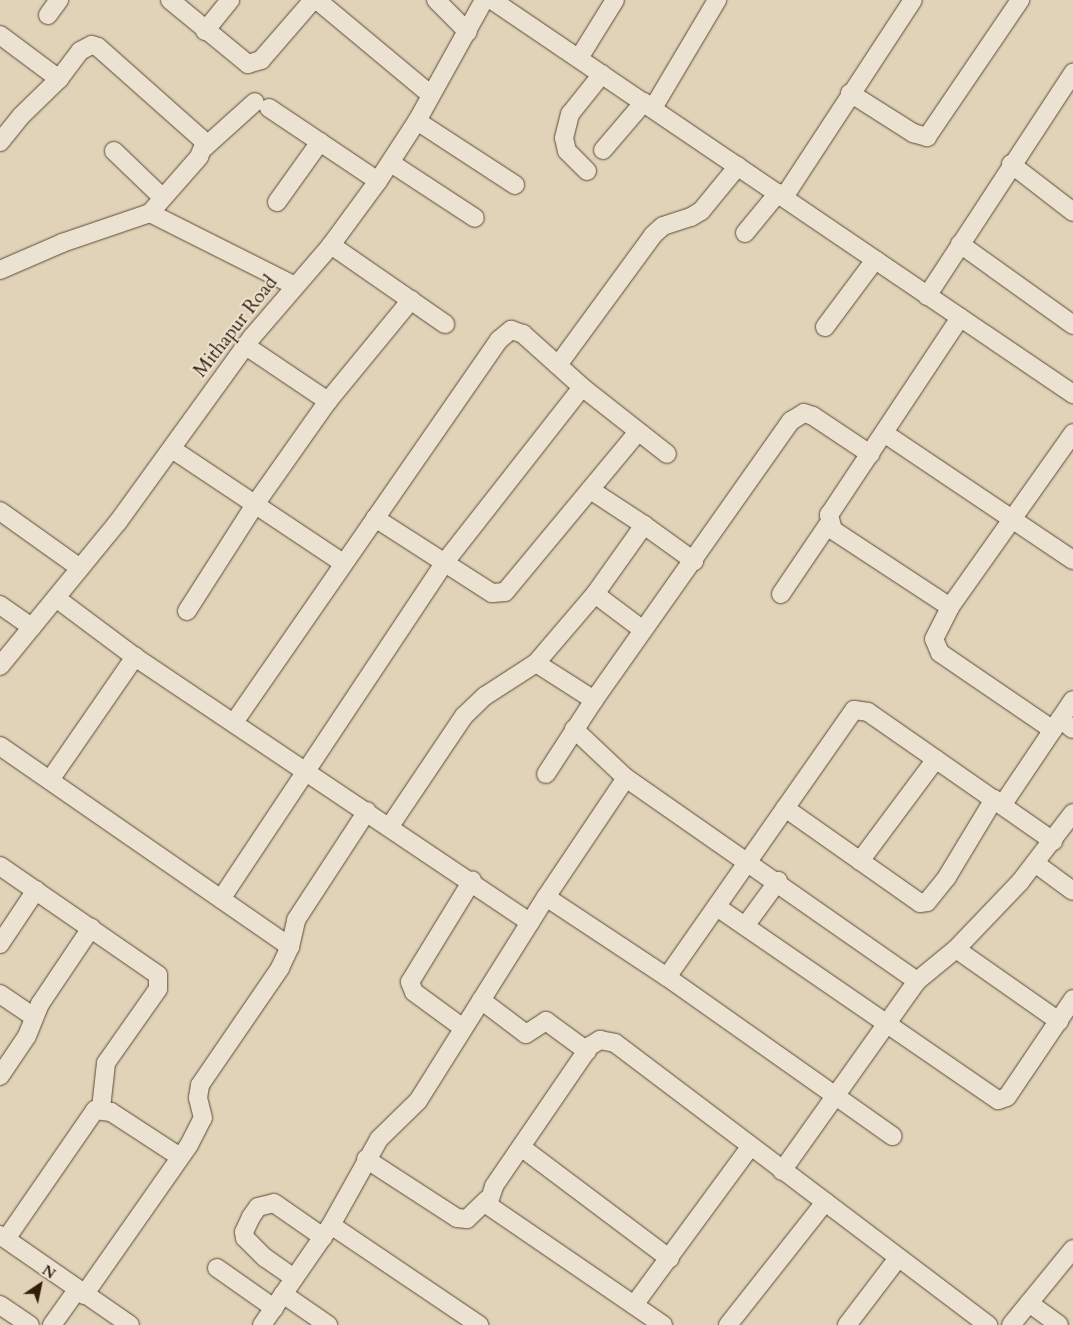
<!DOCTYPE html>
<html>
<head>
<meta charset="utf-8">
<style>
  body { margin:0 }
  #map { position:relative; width:1073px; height:1325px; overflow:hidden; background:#e1d3b8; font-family:Cardo,serif }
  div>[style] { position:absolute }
  .roads { filter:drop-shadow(0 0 1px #5d4a36) drop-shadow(0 0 1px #5d4a36) }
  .minor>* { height:18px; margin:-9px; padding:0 9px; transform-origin:9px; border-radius:9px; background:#ece2d1 }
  span { translate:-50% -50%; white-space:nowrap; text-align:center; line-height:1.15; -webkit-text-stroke:4px #ece2d1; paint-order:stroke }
  .street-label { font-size:19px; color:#311d0a }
  .north { position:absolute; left:15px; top:1260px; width:50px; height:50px; -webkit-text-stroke:4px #ece2d1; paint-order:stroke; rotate:34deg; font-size:14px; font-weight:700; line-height:20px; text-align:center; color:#311d0a }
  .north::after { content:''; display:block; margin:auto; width:18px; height:22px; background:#311d0a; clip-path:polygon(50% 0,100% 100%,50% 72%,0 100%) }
</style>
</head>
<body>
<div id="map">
  <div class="roads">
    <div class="minor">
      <i style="left:170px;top:0;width:101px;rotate:39.4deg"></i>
      <i style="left:248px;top:64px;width:14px;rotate:-17deg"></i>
      <i style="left:261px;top:60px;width:79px;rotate:-49.1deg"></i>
      <i style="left:317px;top:0;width:148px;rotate:39.8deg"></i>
      <i style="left:436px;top:0;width:45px;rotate:45deg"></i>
      <i style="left:492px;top:0;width:702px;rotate:34.14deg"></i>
      <i style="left:48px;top:15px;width:19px;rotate:-54deg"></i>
      <i style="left:205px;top:31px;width:40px;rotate:-51deg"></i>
      <i style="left:0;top:35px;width:74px;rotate:36.7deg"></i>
      <i style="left:579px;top:58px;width:68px;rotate:-58.2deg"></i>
      <i style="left:850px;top:93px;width:75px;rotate:32.4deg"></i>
      <i style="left:913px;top:133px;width:15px;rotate:16deg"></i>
      <i style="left:927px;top:137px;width:166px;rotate:-55.8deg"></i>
      <i style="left:269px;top:108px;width:131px;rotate:33.8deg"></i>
      <i style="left:653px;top:108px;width:126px;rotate:-59.3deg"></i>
      <i style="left:417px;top:121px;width:117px;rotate:33.1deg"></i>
      <i style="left:0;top:142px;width:33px;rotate:-51deg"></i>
      <i style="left:21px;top:116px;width:53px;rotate:-44.2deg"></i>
      <i style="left:59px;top:79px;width:35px;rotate:-53deg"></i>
      <i style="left:80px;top:51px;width:13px;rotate:-27deg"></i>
      <i style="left:92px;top:45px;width:6px;rotate:18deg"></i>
      <i style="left:98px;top:47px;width:143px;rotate:41.6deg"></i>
      <i style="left:205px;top:142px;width:16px;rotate:112deg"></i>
      <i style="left:199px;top:157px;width:74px;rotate:131.2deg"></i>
      <i style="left:205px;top:147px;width:67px;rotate:-42deg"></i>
      <i style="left:603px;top:150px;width:63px;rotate:-49.5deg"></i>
      <i style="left:114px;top:151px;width:66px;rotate:43.8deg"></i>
      <i style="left:391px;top:163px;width:100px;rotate:33.2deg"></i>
      <i style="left:1011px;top:164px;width:78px;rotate:37.7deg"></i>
      <i style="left:587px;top:171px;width:28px;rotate:-135deg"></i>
      <i style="left:567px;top:151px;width:13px;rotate:-103deg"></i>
      <i style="left:564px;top:138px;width:25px;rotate:-76deg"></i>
      <i style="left:570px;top:114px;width:51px;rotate:-51.3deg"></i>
      <i style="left:784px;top:197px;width:235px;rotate:-56.8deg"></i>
      <i style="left:277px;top:202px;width:74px;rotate:-54.4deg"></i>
      <i style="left:745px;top:233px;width:52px;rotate:-50.5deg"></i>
      <i style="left:960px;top:244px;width:139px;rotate:35.6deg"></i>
      <i style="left:331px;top:245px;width:139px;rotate:34.7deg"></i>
      <i style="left:0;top:270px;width:68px;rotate:-23.5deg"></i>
      <i style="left:62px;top:243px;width:93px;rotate:-18.8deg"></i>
      <i style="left:150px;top:213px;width:162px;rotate:26.7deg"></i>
      <i style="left:927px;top:296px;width:267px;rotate:-56.8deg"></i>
      <i style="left:825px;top:327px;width:84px;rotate:-53.3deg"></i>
      <i style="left:246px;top:346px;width:99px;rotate:33.9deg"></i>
      <i style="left:328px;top:401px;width:131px;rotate:-50.6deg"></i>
      <i style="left:558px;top:365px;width:161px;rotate:-53.8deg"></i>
      <i style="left:653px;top:235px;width:13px;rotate:-42deg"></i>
      <i style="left:663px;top:226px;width:29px;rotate:-18deg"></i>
      <i style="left:691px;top:217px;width:12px;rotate:-31deg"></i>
      <i style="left:701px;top:211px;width:58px;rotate:-50.6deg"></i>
      <i style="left:884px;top:433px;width:228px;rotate:33.9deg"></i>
      <i style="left:172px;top:449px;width:206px;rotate:33.7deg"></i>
      <i style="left:592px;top:491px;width:62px;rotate:33.2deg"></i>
      <i style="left:0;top:511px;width:98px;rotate:35.5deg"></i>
      <i style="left:375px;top:518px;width:139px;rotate:32.7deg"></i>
      <i style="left:492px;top:593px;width:13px;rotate:-4deg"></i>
      <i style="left:505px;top:592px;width:208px;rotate:-50.3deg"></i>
      <i style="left:595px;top:594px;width:60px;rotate:36.9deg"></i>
      <i style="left:781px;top:594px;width:86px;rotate:-55.9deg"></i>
      <i style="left:56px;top:598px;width:99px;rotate:36.8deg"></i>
      <i style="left:135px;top:657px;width:476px;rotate:33.9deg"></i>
      <i style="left:0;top:605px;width:39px;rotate:35deg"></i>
      <i style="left:950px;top:607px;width:140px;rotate:-146.7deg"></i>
      <i style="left:833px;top:530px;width:16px;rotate:-105deg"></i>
      <i style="left:829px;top:515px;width:237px;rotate:-56.4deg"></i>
      <i style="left:187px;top:611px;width:128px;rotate:-57.4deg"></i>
      <i style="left:256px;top:503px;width:125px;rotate:-54.8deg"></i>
      <i style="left:536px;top:663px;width:69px;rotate:32.5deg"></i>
      <i style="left:0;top:666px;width:186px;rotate:-50.7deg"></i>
      <i style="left:118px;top:522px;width:228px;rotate:-54.1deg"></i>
      <i style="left:252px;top:337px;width:121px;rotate:-49.3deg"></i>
      <i style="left:331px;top:245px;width:79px;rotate:-53.7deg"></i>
      <i style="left:378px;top:181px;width:72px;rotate:-57deg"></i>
      <i style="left:417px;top:121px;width:138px;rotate:-61deg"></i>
      <i style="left:1060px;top:719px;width:16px;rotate:38deg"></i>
      <i style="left:235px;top:721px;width:464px;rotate:-55.3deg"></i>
      <i style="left:499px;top:340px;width:16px;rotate:-40deg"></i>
      <i style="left:511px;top:330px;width:13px;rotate:18deg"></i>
      <i style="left:523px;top:334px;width:79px;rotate:41.9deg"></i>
      <i style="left:582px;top:387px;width:108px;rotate:38.2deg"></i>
      <i style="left:574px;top:729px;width:71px;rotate:43.3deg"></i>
      <i style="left:626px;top:778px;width:355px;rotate:34.9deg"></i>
      <i style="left:1053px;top:730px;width:137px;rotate:-145.7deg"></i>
      <i style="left:940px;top:653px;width:15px;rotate:-113deg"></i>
      <i style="left:934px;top:639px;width:36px;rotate:-63deg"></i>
      <i style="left:950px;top:607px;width:213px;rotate:-54.7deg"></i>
      <i style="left:0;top:746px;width:353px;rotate:34.7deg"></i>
      <i style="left:546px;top:774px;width:88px;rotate:-57deg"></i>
      <i style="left:594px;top:700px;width:342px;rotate:-54.8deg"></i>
      <i style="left:791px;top:421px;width:15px;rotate:-32deg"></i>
      <i style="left:804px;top:413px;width:9px;rotate:18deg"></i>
      <i style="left:813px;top:416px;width:69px;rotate:33.7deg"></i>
      <i style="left:50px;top:780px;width:150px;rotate:-55.4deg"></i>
      <i style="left:1003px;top:804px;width:125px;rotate:-56.1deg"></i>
      <i style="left:785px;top:808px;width:165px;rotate:35.1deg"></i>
      <i style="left:920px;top:903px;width:7px;rotate:-8deg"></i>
      <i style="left:927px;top:902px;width:32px;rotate:-51deg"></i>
      <i style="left:947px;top:877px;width:91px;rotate:-58.9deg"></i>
      <i style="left:390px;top:826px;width:133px;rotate:-56.1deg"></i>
      <i style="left:464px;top:716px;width:29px;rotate:-44deg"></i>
      <i style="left:485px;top:696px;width:61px;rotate:-32.9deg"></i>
      <i style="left:536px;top:663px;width:91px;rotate:-49.5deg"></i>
      <i style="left:595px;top:594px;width:85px;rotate:-54.6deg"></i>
      <i style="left:644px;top:525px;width:62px;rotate:35.8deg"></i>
      <i style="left:860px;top:861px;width:127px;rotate:-53.3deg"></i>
      <i style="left:1035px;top:863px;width:47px;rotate:36.4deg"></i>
      <i style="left:0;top:866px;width:192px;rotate:34.6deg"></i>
      <i style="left:158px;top:975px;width:14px;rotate:90deg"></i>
      <i style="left:158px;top:989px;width:90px;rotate:125.1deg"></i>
      <i style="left:106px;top:1063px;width:45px;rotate:96.3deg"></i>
      <i style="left:546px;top:897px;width:145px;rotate:33.5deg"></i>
      <i style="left:667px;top:977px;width:276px;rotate:35.2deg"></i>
      <i style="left:221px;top:899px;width:405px;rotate:-56.4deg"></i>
      <i style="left:445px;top:562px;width:222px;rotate:-51.9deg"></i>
      <i style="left:717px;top:907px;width:341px;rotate:34.5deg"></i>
      <i style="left:998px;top:1100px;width:9px;rotate:-18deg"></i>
      <i style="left:1007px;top:1097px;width:118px;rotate:-56deg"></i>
      <i style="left:745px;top:926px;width:56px;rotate:-53.7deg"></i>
      <i style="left:0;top:944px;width:65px;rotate:-56.3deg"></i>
      <i style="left:956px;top:949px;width:126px;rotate:35deg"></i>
      <i style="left:667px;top:977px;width:326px;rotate:-55deg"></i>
      <i style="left:854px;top:710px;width:14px;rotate:8deg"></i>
      <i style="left:868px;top:712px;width:226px;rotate:34.9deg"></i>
      <i style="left:0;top:994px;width:41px;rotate:34.1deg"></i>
      <i style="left:481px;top:1000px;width:56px;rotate:37.1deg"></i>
      <i style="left:526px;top:1034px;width:24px;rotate:-33deg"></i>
      <i style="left:546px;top:1021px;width:51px;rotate:36.2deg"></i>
      <i style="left:463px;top:1028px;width:61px;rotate:-143.7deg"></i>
      <i style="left:414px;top:992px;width:11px;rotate:-112deg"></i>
      <i style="left:410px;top:982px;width:119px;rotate:-58.5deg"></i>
      <i style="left:0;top:1076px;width:48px;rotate:-56deg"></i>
      <i style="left:27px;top:1036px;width:35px;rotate:-68deg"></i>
      <i style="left:40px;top:1004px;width:92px;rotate:-56.1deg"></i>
      <i style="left:521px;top:1147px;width:186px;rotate:36.9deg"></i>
      <i style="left:366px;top:1159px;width:108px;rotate:33deg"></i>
      <i style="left:457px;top:1218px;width:10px;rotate:6deg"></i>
      <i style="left:467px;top:1219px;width:28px;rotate:-44deg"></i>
      <i style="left:782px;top:1171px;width:233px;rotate:-54.6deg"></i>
      <i style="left:917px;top:981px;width:50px;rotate:-39.4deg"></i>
      <i style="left:956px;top:949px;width:93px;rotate:-46.3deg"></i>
      <i style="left:1020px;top:882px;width:87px;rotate:-52.5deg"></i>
      <i style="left:331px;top:1225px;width:179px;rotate:34deg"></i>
      <i style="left:0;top:1235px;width:158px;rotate:34.7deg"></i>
      <i style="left:6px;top:1239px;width:157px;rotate:-55.4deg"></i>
      <i style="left:95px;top:1110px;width:16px;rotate:7deg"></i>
      <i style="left:111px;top:1112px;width:82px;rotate:33.1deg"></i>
      <i style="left:217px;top:1268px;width:70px;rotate:35.1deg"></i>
      <i style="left:294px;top:1278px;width:35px;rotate:-145deg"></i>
      <i style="left:265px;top:1258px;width:28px;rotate:-135deg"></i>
      <i style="left:245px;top:1238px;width:6px;rotate:-99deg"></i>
      <i style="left:244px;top:1232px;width:17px;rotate:-65deg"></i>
      <i style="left:251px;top:1217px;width:12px;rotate:-55deg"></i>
      <i style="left:258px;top:1207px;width:16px;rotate:-14deg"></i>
      <i style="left:274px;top:1203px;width:60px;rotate:34.8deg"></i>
      <i style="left:283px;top:1294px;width:55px;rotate:34.6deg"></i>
      <i style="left:84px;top:1295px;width:183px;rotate:-55deg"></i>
      <i style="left:189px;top:1145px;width:30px;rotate:-63deg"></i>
      <i style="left:203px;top:1118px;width:21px;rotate:-104deg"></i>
      <i style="left:198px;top:1098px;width:13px;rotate:-81deg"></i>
      <i style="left:200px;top:1085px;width:142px;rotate:-55.6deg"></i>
      <i style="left:280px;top:968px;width:23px;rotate:-65deg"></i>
      <i style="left:290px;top:947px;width:28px;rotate:-77deg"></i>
      <i style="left:296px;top:920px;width:130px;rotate:-56.9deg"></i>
      <i style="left:1029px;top:1303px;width:37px;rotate:36deg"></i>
      <i style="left:0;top:1305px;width:36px;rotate:34deg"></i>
      <i style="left:634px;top:1305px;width:197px;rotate:-53.7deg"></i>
      <i style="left:52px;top:1325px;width:43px;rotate:-54.5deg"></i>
      <i style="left:262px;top:1325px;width:121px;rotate:-55.4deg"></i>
      <i style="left:331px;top:1225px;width:98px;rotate:-60.8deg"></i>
      <i style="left:379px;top:1139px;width:54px;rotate:-44.3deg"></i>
      <i style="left:418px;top:1101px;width:241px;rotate:-57.9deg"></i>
      <i style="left:546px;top:897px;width:143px;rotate:-56.1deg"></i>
      <i style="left:663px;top:1325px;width:212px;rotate:-145.6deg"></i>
      <i style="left:488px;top:1205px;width:20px;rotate:-72deg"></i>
      <i style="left:494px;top:1186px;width:170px;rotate:-55.6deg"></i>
      <i style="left:590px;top:1046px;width:12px;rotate:-31deg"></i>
      <i style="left:600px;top:1040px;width:15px;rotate:11deg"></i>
      <i style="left:615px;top:1043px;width:468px;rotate:37.1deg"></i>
      <i style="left:728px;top:1325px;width:157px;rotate:-51.7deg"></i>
      <i style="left:847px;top:1325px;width:84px;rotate:-52.7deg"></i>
      <i style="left:1011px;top:1325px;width:98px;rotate:-50.8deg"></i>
    </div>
  </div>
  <div class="street-label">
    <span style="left:236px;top:327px;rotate:-52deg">Mithapur Road</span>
  </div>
  <div class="north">N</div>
</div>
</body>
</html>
